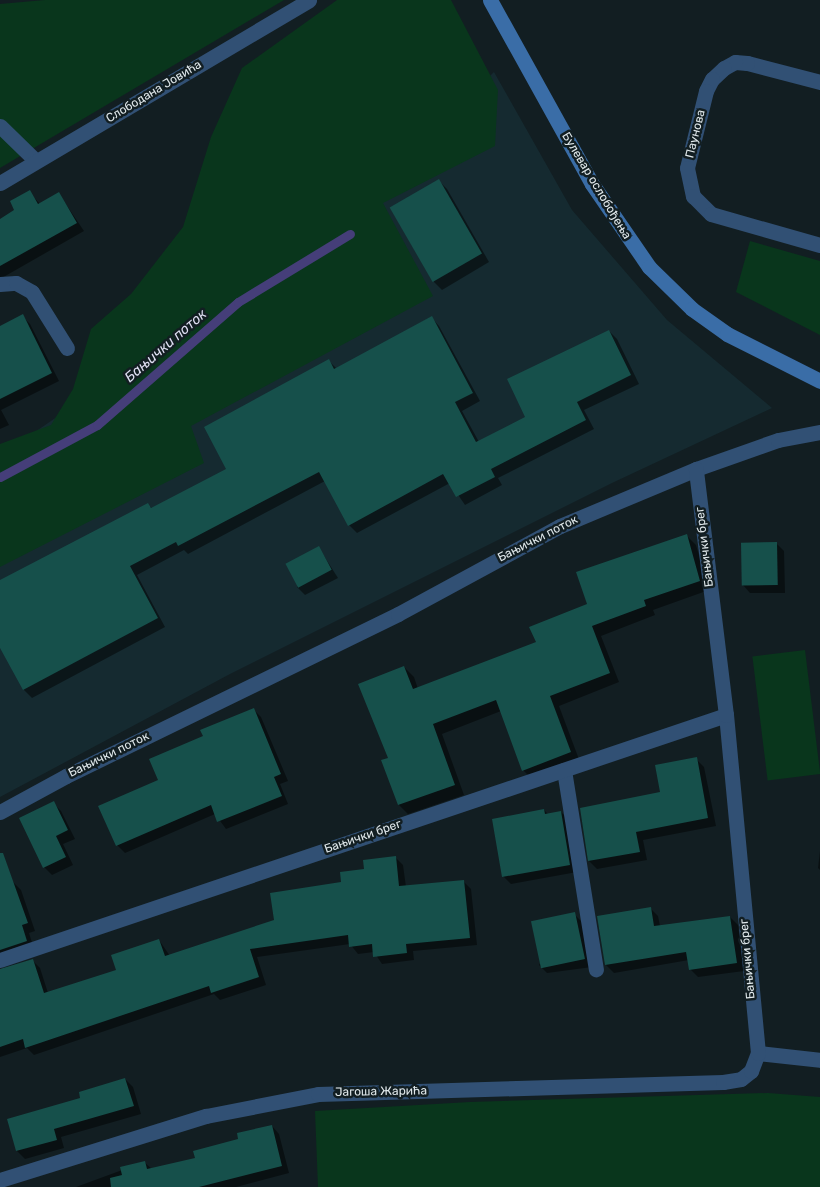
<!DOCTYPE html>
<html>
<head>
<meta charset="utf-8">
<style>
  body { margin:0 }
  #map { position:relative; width:820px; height:1187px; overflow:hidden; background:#121e22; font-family:Rubik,sans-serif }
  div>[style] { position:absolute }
  .built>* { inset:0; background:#152a30 }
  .green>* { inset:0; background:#09361c; transform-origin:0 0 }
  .shadow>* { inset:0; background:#0007 }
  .stream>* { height:9px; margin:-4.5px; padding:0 4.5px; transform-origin:4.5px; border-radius:4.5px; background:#453e79 }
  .building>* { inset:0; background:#16504b; transform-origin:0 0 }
  .service>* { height:15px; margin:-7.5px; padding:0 7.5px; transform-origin:7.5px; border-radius:7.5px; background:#315074 }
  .minor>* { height:15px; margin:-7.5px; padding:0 7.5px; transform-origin:7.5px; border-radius:7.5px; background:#315074 }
  .secondary>* { height:15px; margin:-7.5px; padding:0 7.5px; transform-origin:7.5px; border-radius:7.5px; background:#3a6da7 }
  span { translate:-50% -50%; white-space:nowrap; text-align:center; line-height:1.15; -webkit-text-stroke:5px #121e22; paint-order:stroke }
  .street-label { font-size:12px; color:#e0e8eb }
  .water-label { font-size:14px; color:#e0e0f3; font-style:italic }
</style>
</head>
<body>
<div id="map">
  <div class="built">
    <i style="clip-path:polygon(494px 72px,572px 210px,667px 320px,772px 408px,612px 483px,230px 674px,0 797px,0 456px,80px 401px,417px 146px)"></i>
  </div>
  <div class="green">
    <i style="clip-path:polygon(45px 0,284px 0,0 168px,0 4px)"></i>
    <i style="clip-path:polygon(337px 0,451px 0,498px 90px,495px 146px,383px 203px,433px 296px,191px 426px,204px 463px,0 567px,0 444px,51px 425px,73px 389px,91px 329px,131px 294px,183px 227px,211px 137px,242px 68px)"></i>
    <i style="clip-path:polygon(750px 241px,820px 261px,820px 335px,736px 292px)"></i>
    <i style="left:805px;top:650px;width:125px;height:53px;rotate:83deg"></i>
    <i style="clip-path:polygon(768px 1093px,820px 1097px,820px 1187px,318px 1187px,315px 1111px,470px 1102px)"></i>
  </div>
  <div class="shadow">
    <i style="clip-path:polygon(439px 181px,447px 189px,489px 262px,442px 290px,434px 282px)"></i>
    <i style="clip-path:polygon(29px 192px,40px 204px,59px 194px,84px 231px,0 279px,0 220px,16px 211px)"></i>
    <i style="clip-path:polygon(22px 316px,30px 324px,59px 381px,1px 410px,9px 425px,0 429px,0 327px)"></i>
    <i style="clip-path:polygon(431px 317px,439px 326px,480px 401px,462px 411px,479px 442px,527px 418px,609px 331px,617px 339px,639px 384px,584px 410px,594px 429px,498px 478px,502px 485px,465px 505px,450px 483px,357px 533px,349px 525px,325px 481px,188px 554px,184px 550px,137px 575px,165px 627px,32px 698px,24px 690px,0 645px,0 582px,148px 505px,153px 509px,228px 469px,329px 361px,337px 369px)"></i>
    <i style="clip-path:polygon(686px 535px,696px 545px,709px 590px,653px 610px,655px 615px,601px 636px,619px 682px,559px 706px,580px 762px,533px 780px,523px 770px,501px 711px,442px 734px,464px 795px,408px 814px,399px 805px,390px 758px,404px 667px,414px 677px,418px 689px,537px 643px)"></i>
    <i style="clip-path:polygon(776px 543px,784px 551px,785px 593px,750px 593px,743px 585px)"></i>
    <i style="clip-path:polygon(319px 548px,338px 578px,305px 595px,297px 587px)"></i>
    <i style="clip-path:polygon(253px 709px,261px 717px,288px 781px,280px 784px,288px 804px,226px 829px,215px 814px,125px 853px,117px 845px,159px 780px,205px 737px)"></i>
    <i style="clip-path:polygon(696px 759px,704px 767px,716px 826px,643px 840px,647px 860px,597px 869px,589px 861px)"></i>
    <i style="clip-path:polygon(53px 803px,61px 811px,75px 839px,63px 844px,73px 865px,52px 875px,44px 867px)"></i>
    <i style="clip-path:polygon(544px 810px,549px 815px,561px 812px,569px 820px,577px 872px,511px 884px,503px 876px)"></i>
    <i style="clip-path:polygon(820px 851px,820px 870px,818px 868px)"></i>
    <i style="clip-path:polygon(396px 858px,403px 865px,406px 887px,463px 881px,471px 889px,477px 945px,413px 951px,414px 960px,382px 964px,374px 952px,358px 954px,350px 944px,257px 957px,266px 985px,220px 1000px,214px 994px,34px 1055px,27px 1048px,0 1057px,0 970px,32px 960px,40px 968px,48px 993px,118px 971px,159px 940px,170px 956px,275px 921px,365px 870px)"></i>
    <i style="clip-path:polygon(13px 882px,21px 890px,35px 931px,29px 933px,34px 949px,4px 959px,0 968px,0 887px)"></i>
    <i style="clip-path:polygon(650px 908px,658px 916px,660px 926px,730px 917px,738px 925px,744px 971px,698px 977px,690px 969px,689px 960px,614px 973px,606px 965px)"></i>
    <i style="clip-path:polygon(574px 914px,582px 922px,592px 967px,547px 973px,539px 965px)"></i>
    <i style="clip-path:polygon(125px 1079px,133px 1087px,141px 1114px,61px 1137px,64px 1148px,25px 1159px,17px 1151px,8px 1120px,82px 1099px)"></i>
    <i style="clip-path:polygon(272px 1126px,279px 1134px,289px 1173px,236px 1187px,76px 1187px,144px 1162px,152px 1169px,197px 1159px)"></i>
  </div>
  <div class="stream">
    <i style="left:0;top:477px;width:110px;rotate:-28.2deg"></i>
    <i style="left:97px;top:425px;width:187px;rotate:-41.1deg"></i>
    <i style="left:238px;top:302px;width:131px;rotate:-31.3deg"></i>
  </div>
  <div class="building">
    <i style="left:439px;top:179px;width:86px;height:57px;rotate:60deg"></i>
    <i style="clip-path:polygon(30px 190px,38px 204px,59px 192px,77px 223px,0 266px,0 219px,14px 210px,10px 201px)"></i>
    <i style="clip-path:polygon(23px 314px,52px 373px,0 399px,0 326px)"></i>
    <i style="clip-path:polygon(432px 316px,473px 393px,455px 402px,476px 442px,525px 417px,507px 379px,609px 330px,631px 375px,577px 402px,586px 420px,491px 469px,495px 477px,456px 497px,443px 474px,348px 526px,319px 472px,178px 546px,176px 542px,130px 566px,158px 618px,23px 690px,0 648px,0 580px,148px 503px,151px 508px,226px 469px,204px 427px,329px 359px,334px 369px)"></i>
    <i style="clip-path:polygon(687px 534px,700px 581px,644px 600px,646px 606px,592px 626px,610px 673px,550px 696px,571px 752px,522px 771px,496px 700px,433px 724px,455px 785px,398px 805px,381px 760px,388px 758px,358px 684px,404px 666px,413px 689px,536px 642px,529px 627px,587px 604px,576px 572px)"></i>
    <i style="left:777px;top:542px;width:43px;height:36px;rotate:89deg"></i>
    <i style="left:319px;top:546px;width:27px;height:38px;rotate:62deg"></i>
    <i style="clip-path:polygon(254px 708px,281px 774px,274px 777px,282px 796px,217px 822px,211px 805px,116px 846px,98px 806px,158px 780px,149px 759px,203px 736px,200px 730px)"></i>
    <i style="clip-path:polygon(697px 757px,708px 818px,636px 832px,640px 852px,588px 861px,580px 808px,660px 792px,655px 765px)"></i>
    <i style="clip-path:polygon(54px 801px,68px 830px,56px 836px,66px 857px,43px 868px,19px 818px)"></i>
    <i style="clip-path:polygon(544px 809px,545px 814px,561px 811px,570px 865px,502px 877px,492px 819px)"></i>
    <i style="clip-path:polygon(0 853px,3px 853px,28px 923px,22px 925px,27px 941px,0 950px)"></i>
    <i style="clip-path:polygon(396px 856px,399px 886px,464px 880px,470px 938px,406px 944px,407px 953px,373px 957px,372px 944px,349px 947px,348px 935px,250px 949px,259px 977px,211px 993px,209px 986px,25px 1048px,23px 1039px,0 1047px,0 969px,33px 959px,44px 993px,116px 970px,111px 955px,159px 939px,165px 956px,274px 920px,270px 893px,341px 882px,340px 872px,364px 869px,363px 860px)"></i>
    <i style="clip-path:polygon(651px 907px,654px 926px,730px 916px,737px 963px,689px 970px,686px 952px,605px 965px,597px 916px)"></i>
    <i style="left:575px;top:912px;width:48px;height:45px;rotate:78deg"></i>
    <i style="clip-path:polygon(125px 1078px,134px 1106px,54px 1129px,57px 1140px,16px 1151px,7px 1119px,80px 1098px,79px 1092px)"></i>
    <i style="clip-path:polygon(272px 1125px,282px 1166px,199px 1187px,111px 1187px,110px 1178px,122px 1175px,120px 1167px,145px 1161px,147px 1169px,195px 1158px,193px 1151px,238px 1139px,237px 1133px)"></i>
  </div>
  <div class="service">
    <i style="left:820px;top:82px;width:75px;rotate:-165.4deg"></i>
    <i style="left:747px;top:63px;width:12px;rotate:-175deg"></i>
    <i style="left:735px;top:62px;width:13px;rotate:151deg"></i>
    <i style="left:724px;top:68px;width:16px;rotate:137deg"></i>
    <i style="left:712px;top:79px;width:13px;rotate:117deg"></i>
    <i style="left:706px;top:91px;width:79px;rotate:103.9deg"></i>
    <i style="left:687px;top:168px;width:29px;rotate:78deg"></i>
    <i style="left:693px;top:196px;width:25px;rotate:45deg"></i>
    <i style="left:711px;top:214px;width:113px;rotate:15.9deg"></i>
    <i style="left:0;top:126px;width:50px;rotate:44.2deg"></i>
    <i style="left:0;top:284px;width:16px;rotate:-4deg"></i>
    <i style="left:16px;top:283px;width:18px;rotate:29deg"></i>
    <i style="left:32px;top:292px;width:66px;rotate:58deg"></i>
    <i style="left:564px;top:770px;width:202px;rotate:80.9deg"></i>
    <i style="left:758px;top:1053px;width:62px;rotate:6.4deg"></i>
  </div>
  <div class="minor">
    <i style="left:0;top:183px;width:359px;rotate:-30.6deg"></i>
    <i style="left:0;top:812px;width:75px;rotate:-28.6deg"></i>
    <i style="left:66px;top:776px;width:369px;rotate:-26deg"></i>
    <i style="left:398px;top:614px;width:184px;rotate:-28.5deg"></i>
    <i style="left:560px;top:526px;width:147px;rotate:-22.7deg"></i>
    <i style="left:696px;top:469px;width:87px;rotate:-19.5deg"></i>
    <i style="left:778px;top:440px;width:43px;rotate:-10.8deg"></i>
    <i style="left:0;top:960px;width:766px;rotate:-18.65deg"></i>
    <i style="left:0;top:1180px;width:216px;rotate:-17.3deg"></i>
    <i style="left:206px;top:1116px;width:114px;rotate:-11.1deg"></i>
    <i style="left:318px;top:1094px;width:405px;rotate:-1.7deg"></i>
    <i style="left:723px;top:1082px;width:18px;rotate:-9deg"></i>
    <i style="left:741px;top:1079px;width:13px;rotate:-39deg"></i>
    <i style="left:751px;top:1071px;width:19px;rotate:-69deg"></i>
    <i style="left:758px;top:1053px;width:340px;rotate:-95.4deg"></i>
    <i style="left:726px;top:715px;width:248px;rotate:-97deg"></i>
  </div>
  <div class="secondary">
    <i style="left:490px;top:0;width:210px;rotate:61deg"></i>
    <i style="left:592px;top:184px;width:101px;rotate:55.5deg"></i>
    <i style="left:649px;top:267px;width:60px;rotate:44.3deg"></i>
    <i style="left:692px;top:309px;width:43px;rotate:35.5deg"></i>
    <i style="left:727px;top:334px;width:104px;rotate:26.8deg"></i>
  </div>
  <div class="street-label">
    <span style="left:154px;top:92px;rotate:-31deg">Слободана Јовића</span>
    <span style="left:696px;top:134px;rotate:-76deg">Паунова</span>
    <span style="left:596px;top:186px;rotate:59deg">Булевар ослобођења</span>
    <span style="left:538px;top:539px;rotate:-27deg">Бањички поток</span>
    <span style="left:705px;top:547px;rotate:-97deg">Бањички брег</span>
    <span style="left:109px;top:755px;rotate:-26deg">Бањички поток</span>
    <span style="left:363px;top:837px;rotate:-19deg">Бањички брег</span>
    <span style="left:748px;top:959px;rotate:-95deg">Бањички брег</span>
    <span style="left:381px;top:1092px;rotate:-1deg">Јагоша Жарића</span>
  </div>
  <div class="water-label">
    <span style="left:166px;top:346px;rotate:-41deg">Бањички поток</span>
  </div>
</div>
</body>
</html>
